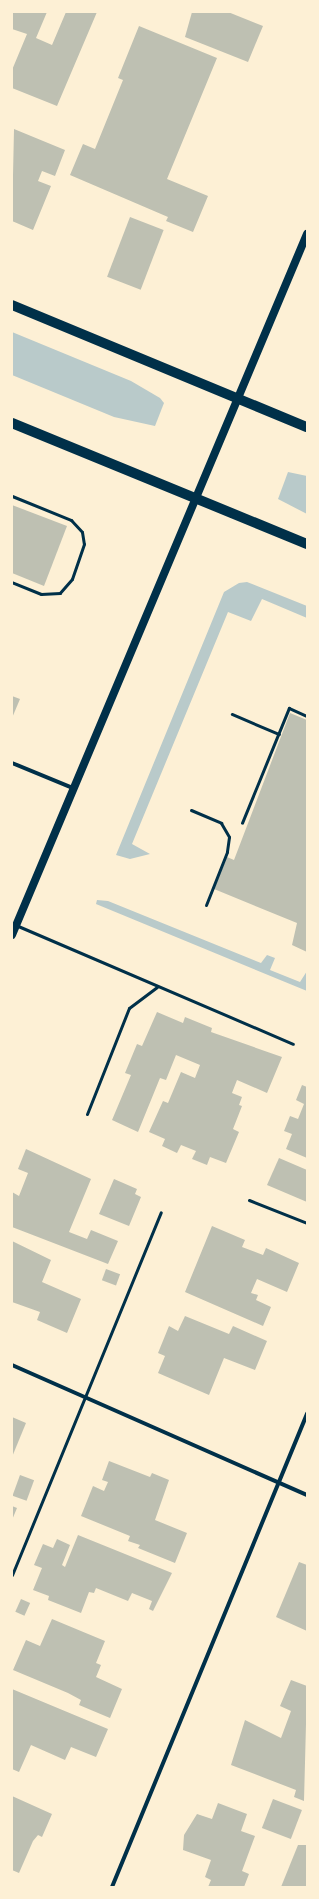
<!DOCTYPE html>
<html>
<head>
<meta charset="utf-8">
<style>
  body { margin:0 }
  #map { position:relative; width:319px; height:1899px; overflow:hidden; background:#fdf0d5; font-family:"DejaVu Sans",sans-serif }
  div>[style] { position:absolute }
  .green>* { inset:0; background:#b9caca }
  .building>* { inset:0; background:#bec0b2; transform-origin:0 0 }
  .path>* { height:2.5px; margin:-1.25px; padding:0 1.25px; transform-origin:1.25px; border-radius:1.25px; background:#003049 }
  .service>* { height:3px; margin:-1.5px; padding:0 1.5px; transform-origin:1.5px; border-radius:1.5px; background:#003049 }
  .minor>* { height:4px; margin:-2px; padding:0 2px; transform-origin:2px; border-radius:2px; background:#003049 }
  .secondary>* { height:8px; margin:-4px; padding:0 4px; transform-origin:4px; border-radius:4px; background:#003049 }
  .primary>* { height:10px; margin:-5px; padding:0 5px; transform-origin:5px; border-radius:5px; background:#003049 }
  span { translate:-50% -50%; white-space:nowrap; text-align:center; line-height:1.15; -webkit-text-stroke:4px #fdf0d5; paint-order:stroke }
  .frame { position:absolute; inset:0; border:13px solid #fdf0d5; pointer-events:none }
</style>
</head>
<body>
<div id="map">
  <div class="green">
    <i style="clip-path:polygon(12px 332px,131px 381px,160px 398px,164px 403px,155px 426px,114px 417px,12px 375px)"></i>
    <i style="clip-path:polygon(288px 472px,307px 476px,307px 514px,278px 499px)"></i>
    <i style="clip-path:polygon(247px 582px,307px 606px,307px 618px,262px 599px,251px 621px,228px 612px,132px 844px,150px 854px,130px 859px,116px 855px,224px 592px,239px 583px)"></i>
    <i style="clip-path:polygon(97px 900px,108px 901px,261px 963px,267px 955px,275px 958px,270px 970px,300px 982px,307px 971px,307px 991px,96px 904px)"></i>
  </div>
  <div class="building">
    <i style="clip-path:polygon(12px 12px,47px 12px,36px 38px,52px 45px,66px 12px,97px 12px,57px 106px,12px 88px,12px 70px,27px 34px,12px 29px)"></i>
    <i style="clip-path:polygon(192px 12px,228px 12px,263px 26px,248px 62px,185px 37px)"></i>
    <i style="clip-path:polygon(139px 26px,217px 58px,167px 179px,208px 196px,193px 232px,166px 221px,168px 217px,70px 175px,83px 144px,95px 149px,123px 80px,118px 78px)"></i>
    <i style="clip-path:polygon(14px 129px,65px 150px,55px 176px,42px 171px,38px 181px,51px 186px,33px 230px,12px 221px)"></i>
    <i style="left:130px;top:217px;width:36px;height:64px;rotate:21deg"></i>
    <i style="clip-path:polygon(12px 505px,67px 526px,44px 586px,12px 573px)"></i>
    <i style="clip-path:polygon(12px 696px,20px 699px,12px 718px)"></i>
    <i style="clip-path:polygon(290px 713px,307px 720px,307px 952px,292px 945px,297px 923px,214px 889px,227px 857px,234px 860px)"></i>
    <i style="clip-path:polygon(157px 1012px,183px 1023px,185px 1017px,212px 1028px,211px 1032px,282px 1057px,267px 1093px,237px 1080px,232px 1093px,242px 1097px,239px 1105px,242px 1106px,233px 1129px,239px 1132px,226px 1163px,210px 1157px,207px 1165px,192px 1159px,196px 1151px,181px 1145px,177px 1153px,162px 1146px,165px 1139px,149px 1132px,163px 1101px,168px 1103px,181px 1072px,195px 1078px,200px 1065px,176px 1055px,166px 1080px,160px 1078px,138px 1132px,112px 1120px,131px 1075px,125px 1073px,137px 1044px,142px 1046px)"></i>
    <i style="clip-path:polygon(302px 1085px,307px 1087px,307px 1158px,286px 1149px,292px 1134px,284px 1131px,290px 1116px,298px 1119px,304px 1104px,296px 1100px)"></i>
    <i style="clip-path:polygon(26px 1149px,91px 1179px,69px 1232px,87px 1239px,91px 1230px,118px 1241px,108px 1264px,12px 1227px,12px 1192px,19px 1196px,28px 1173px,18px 1169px)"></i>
    <i style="clip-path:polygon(279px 1158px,307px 1170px,307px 1202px,267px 1185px)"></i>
    <i style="clip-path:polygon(114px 1179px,137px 1189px,135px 1194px,141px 1197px,129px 1226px,99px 1214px)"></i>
    <i style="clip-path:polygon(212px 1226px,245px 1240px,242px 1247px,263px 1255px,266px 1248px,299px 1263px,287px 1292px,257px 1279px,251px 1293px,258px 1295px,256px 1300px,271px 1307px,263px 1326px,185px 1292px)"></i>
    <i style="clip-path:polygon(12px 1241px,51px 1260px,42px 1282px,81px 1299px,67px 1333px,37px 1320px,40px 1312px,12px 1302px)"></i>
    <i style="left:106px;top:1269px;width:15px;height:12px;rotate:20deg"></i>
    <i style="clip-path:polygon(185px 1316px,229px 1334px,233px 1326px,267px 1341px,255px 1370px,224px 1358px,209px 1395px,158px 1373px,165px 1356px,158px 1353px,169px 1326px,178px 1331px)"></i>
    <i style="clip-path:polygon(12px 1417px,26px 1423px,12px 1457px)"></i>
    <i style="clip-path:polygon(109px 1461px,150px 1477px,152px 1473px,169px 1480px,155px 1520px,187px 1533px,175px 1563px,138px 1548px,140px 1545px,128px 1541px,130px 1536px,81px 1516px,93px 1486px,104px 1491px,108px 1482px,102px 1480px)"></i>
    <i style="left:20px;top:1475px;width:15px;height:22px;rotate:20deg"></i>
    <i style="clip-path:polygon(12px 1506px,17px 1508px,12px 1520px)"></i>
    <i style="clip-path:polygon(78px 1535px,172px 1573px,153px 1611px,149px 1609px,152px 1601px,132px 1593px,128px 1601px,96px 1588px,94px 1593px,89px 1592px,81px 1613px,48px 1600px,49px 1596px,33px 1590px,42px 1568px,34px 1565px,43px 1544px,53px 1548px,57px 1539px,70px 1545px,62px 1565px,65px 1567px)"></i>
    <i style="clip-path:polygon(299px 1562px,307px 1565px,307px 1631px,276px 1617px)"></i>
    <i style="left:21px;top:1599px;width:10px;height:14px;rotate:24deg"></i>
    <i style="clip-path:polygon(52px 1619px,105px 1641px,96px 1663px,101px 1665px,96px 1677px,122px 1689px,110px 1718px,79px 1705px,81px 1700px,68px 1693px,13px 1670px,26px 1640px,40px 1646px)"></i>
    <i style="clip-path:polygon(291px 1680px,307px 1686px,304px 1801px,294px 1797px,296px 1790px,231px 1765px,245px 1720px,281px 1738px,291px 1711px,280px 1706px)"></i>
    <i style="clip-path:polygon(12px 1689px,108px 1729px,96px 1757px,71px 1747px,65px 1760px,31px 1745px,19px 1772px,12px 1769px)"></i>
    <i style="clip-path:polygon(12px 1796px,52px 1814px,42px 1837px,38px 1835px,33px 1841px,19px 1873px,12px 1870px)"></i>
    <i style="left:273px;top:1799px;width:31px;height:31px;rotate:21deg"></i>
    <i style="clip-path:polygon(218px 1803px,247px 1814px,241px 1831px,255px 1836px,242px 1871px,249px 1874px,244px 1887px,208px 1887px,211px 1880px,205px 1877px,211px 1860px,183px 1850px,184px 1835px,197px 1814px,212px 1819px)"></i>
    <i style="clip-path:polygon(298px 1845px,307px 1845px,307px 1887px,281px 1887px)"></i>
  </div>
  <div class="path">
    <i style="left:232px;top:714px;width:51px;rotate:23.1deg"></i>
    <i style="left:242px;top:823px;width:124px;rotate:-67.8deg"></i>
    <i style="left:289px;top:708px;width:20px;rotate:24deg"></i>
  </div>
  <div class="service">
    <i style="left:12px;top:496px;width:64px;rotate:22.1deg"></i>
    <i style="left:71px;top:520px;width:16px;rotate:47deg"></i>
    <i style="left:82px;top:532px;width:12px;rotate:81deg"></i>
    <i style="left:84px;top:544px;width:37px;rotate:109deg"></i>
    <i style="left:72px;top:579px;width:18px;rotate:131deg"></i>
    <i style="left:60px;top:593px;width:19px;rotate:177deg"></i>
    <i style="left:41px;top:594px;width:31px;rotate:-158deg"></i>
    <i style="left:191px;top:810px;width:33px;rotate:23deg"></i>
    <i style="left:221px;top:823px;width:16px;rotate:60deg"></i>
    <i style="left:229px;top:837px;width:15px;rotate:98deg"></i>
    <i style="left:227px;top:852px;width:57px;rotate:111.6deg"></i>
    <i style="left:18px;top:926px;width:299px;rotate:23.2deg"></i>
    <i style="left:87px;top:1114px;width:114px;rotate:-68.4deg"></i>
    <i style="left:129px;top:1008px;width:35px;rotate:-37deg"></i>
    <i style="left:249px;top:1200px;width:62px;rotate:21.6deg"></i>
    <i style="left:12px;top:1575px;width:392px;rotate:-67.7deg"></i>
  </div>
  <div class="minor">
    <i style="left:12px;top:763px;width:66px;rotate:22.3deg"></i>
    <i style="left:12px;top:1365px;width:322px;rotate:23.8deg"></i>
    <i style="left:112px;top:1887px;width:512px;rotate:-67.6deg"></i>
  </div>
  <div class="secondary">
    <i style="left:12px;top:935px;width:761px;rotate:-67.18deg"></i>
  </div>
  <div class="primary">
    <i style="left:12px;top:305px;width:319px;rotate:22.5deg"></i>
    <i style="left:12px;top:423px;width:319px;rotate:22.3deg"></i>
  </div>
  <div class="frame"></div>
</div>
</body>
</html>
